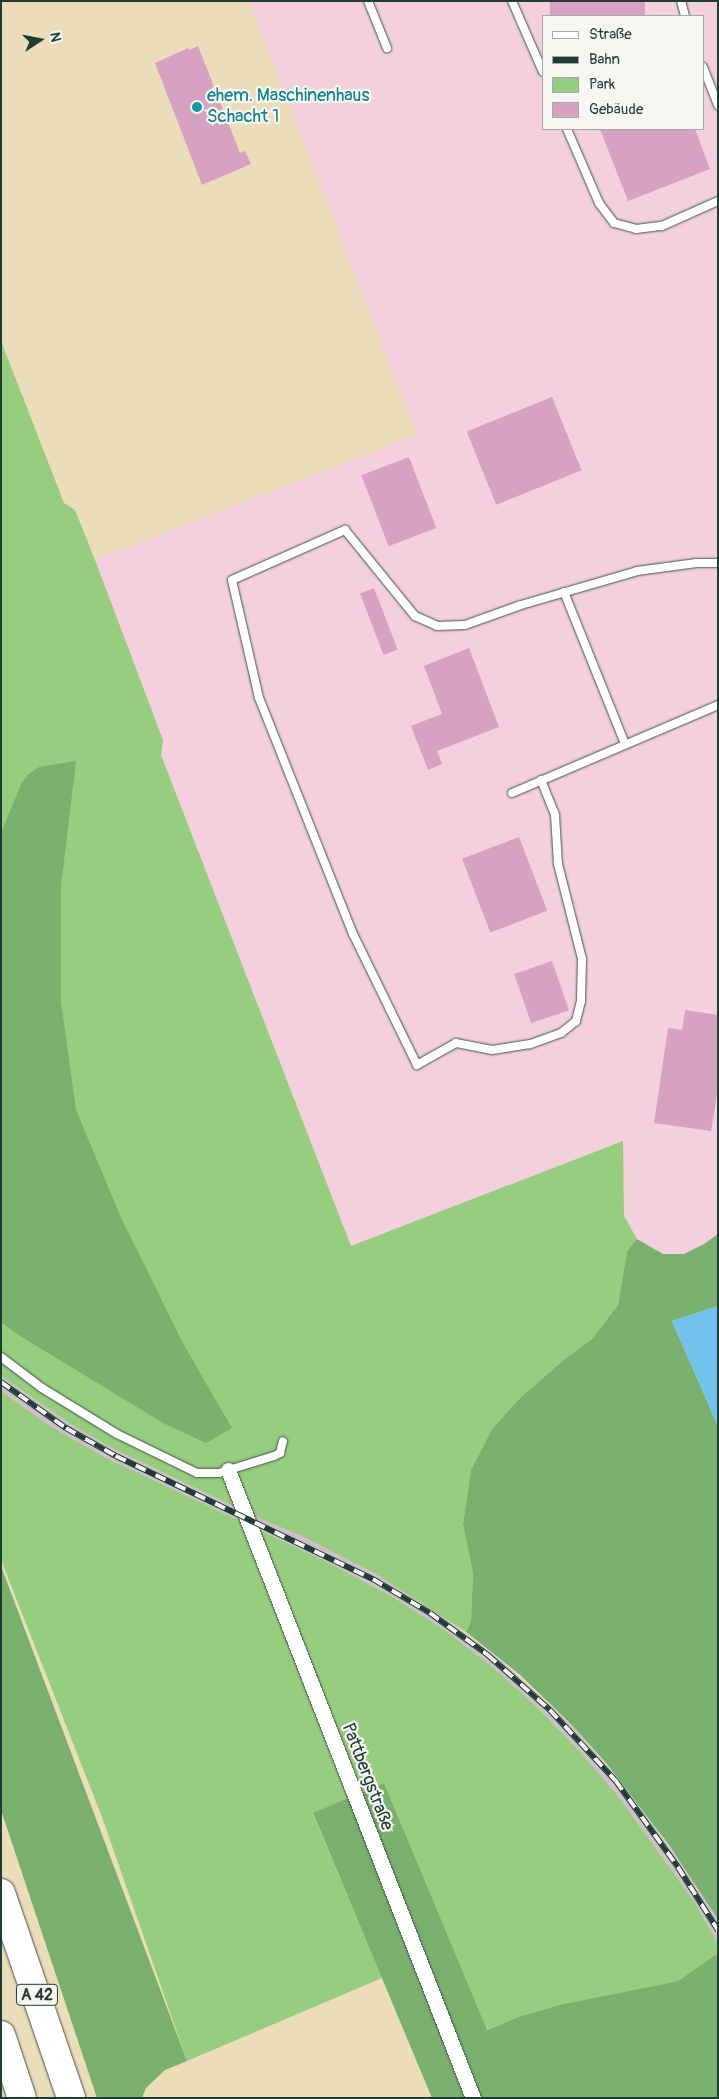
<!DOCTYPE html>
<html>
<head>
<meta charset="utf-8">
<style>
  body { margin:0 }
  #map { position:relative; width:719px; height:2099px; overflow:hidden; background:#ebddb9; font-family:Pangolin,sans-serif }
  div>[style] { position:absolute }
  .built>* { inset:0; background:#f4cfdd }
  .industrial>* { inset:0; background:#d0bdcd }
  .green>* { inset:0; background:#97cd7e }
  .forest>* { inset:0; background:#79b06d }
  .water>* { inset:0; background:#72c2ed }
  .building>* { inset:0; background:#d7a2c1; transform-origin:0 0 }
  .roads { filter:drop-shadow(0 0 1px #3e5548) drop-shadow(0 0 1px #3e5548) }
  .lane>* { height:8px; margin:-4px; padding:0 4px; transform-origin:4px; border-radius:4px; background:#fff }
  .street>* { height:15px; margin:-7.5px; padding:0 7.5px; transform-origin:7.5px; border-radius:7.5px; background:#fff }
  .highway>* { height:28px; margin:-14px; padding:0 14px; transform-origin:14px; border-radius:14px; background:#fff }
  .rail>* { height:5.5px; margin-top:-2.75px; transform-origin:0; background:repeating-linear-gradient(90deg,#f6f6f2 0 11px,#1f3d34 0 22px); box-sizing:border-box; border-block:1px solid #1f3d34 }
  .dots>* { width:14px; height:14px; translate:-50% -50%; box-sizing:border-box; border:2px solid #f6f6f2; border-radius:50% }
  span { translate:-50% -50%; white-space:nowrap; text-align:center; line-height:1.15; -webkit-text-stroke:4.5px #f6f6f2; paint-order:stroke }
  .shield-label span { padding:1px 4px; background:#f6f6f2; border:1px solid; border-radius:4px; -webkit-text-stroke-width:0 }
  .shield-label { font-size:16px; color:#1f3d34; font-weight:700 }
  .culture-label { font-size:18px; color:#0d838f }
  .left { translate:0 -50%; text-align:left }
  .street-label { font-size:18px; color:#1f3d34 }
  .frame { position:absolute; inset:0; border:2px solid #1f3d34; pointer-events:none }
  .legend { position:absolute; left:542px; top:15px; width:162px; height:115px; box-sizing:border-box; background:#f6f6f2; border:1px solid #a0aca6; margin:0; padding:6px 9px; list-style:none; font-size:15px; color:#1f3d34 }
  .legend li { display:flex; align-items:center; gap:10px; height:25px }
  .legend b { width:25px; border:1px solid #a0aca6 }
  .north { position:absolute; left:15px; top:15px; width:50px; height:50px; -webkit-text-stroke:4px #f6f6f2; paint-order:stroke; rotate:79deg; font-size:14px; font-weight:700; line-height:20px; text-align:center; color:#1f3d34 }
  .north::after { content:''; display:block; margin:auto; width:18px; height:22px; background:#1f3d34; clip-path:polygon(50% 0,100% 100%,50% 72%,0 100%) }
</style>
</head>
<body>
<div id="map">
  <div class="built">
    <i style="clip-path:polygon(evenodd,249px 1px,718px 1px,718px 1234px,704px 1244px,684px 1254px,663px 1254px,637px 1239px,624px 1216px,622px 1141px,351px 1246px,161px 755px,163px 740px,95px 560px,417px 435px,249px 1px,543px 16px,703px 16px,703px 129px,543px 129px,543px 16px)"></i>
  </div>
  <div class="industrial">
    <i style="clip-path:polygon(1px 1376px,75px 1427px,110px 1447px,256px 1517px,300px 1535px,374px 1573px,435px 1611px,498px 1658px,571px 1724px,628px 1790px,694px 1881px,714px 1912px,718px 1919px,718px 1944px,695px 1903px,618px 1796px,581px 1753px,538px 1708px,495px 1669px,446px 1631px,393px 1597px,323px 1560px,103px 1457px,50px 1426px,1px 1391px)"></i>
  </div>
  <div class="green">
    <i style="clip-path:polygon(1px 341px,64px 503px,75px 510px,95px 560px,163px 740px,161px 755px,351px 1246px,623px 1141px,624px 1216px,637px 1239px,627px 1251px,618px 1305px,592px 1339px,565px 1359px,520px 1398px,492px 1429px,471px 1470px,463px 1524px,473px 1573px,471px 1621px,466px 1632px,374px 1573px,300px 1535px,256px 1517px,110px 1447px,75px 1427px,1px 1376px)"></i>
    <i style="clip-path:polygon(1px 1391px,50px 1426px,104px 1457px,323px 1560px,393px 1597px,446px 1631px,495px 1669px,538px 1708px,581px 1753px,618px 1796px,695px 1903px,718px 1944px,718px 1953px,678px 1981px,563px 2004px,521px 2016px,486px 2030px,384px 1783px,313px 1814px,382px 1978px,187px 2061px,102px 1817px,1px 1560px)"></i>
  </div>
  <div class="forest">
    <i style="clip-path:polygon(76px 761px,61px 886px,61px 1002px,76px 1110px,122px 1220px,184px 1345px,232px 1428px,206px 1443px,163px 1423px,17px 1334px,1px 1322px,1px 833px,22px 782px,30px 773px,39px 767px)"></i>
    <i style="clip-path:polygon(718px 1234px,718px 1306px,672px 1321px,718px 1426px,718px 1919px,669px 1845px,607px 1764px,571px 1724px,519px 1674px,466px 1632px,471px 1621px,473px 1573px,463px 1524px,471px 1470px,492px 1429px,520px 1398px,565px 1359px,592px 1339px,618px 1305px,627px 1251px,637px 1239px,663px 1254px,684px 1254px,704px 1244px)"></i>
    <i style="clip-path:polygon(1px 1566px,187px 2061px,165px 2070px,146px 2088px,142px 2098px,97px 2098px,1px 1810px)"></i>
    <i style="clip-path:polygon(384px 1783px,487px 2030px,521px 2016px,563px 2004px,678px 1981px,718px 1953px,718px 2098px,432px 2098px,313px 1813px)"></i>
  </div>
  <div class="water">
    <i style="clip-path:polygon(718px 1306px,718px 1426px,672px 1321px)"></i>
  </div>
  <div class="building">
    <i style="left:550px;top:1px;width:95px;height:16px"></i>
    <i style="clip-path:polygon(198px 46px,240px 153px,245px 151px,251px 164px,202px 185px,155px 63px,188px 48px,189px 50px)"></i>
    <i style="clip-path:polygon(600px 129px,695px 129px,710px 169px,628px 201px)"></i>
    <i style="left:552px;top:397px;width:79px;height:92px;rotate:68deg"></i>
    <i style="left:409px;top:457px;width:76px;height:51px;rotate:69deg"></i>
    <i style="left:374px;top:588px;width:66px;height:15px;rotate:69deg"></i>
    <i style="clip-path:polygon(469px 648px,499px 727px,437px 751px,442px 764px,428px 770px,411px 726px,442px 714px,424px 666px)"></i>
    <i style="left:519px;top:837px;width:79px;height:61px;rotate:69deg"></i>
    <i style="left:552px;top:961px;width:52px;height:40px;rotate:71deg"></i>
    <i style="clip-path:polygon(685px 1010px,718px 1015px,718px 1088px,711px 1131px,654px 1123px,668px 1028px,682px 1030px)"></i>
  </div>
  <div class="roads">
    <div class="lane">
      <i style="left:368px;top:1px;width:51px;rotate:68deg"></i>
      <i style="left:512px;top:1px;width:77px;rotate:66.4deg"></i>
      <i style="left:681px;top:1px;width:16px;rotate:75deg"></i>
      <i style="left:703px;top:67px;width:41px;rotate:68.5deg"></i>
      <i style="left:567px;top:129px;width:81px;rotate:66.6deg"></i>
      <i style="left:599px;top:203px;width:25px;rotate:53deg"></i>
      <i style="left:614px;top:223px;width:23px;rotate:15deg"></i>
      <i style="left:636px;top:229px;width:26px;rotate:-7deg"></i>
      <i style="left:662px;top:226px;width:61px;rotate:-24.1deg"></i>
      <i style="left:564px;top:592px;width:164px;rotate:68.1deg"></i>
      <i style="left:541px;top:780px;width:38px;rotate:68deg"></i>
      <i style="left:555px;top:815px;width:49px;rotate:86.5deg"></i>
      <i style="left:558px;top:864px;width:98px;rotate:75.8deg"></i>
      <i style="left:582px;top:959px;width:42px;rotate:91.4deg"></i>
      <i style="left:581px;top:1001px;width:21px;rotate:104deg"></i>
      <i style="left:576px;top:1021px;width:19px;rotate:141deg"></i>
      <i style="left:561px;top:1033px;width:33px;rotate:160deg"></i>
      <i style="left:530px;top:1044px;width:38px;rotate:171deg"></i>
      <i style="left:492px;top:1050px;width:37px;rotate:-169deg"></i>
      <i style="left:456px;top:1043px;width:45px;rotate:150.6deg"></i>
      <i style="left:417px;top:1065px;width:146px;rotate:-116deg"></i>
      <i style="left:353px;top:934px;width:254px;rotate:-111.7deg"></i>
      <i style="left:259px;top:698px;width:121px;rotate:-102.9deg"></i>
      <i style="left:232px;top:580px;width:124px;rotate:-23.9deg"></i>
      <i style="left:345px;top:530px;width:111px;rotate:50.9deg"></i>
      <i style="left:415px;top:616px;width:24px;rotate:24deg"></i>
      <i style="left:437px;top:626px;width:28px;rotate:-2deg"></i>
      <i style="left:465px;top:625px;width:59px;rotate:-19.7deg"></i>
      <i style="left:521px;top:605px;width:121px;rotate:-16.3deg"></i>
      <i style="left:637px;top:571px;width:60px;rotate:-7.7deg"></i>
      <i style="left:696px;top:563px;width:22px"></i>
      <i style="left:512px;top:793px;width:224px;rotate:-23.1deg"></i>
      <i style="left:1px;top:1357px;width:51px;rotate:37.1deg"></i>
      <i style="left:42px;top:1388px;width:88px;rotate:31.5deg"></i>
      <i style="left:117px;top:1434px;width:89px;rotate:26deg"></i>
      <i style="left:197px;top:1473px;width:22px"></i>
      <i style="left:219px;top:1473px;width:58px;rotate:-17.2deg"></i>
      <i style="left:274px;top:1456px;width:7px;rotate:-27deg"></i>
      <i style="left:280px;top:1453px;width:12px;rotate:-76deg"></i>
    </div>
    <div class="street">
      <i style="left:228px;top:1470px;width:674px;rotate:68.69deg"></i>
    </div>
    <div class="highway">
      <i style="left:1px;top:1893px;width:217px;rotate:71.1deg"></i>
      <i style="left:1px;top:2035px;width:66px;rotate:71.6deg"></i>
    </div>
  </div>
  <div class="rail">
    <i style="left:1px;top:1382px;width:80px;rotate:35.3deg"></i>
    <i style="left:66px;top:1428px;width:57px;rotate:29.2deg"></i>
    <i style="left:116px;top:1456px;width:285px;rotate:25.6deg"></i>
    <i style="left:373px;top:1579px;width:66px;rotate:30.8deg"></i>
    <i style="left:430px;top:1613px;width:72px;rotate:35.9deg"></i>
    <i style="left:488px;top:1655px;width:83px;rotate:41.6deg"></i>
    <i style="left:550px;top:1710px;width:97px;rotate:47.1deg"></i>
    <i style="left:616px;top:1781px;width:106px;rotate:54.2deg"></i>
    <i style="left:678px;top:1867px;width:75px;rotate:57.6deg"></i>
  </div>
  <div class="dots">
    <i style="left:197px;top:107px;background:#0f9aa8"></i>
  </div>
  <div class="shield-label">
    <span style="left:37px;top:1995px">A 42</span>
  </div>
  <div class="culture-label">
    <span class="left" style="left:207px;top:107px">ehem. Maschinenhaus<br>Schacht 1</span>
  </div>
  <div class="street-label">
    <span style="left:367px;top:1777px;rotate:69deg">Pattbergstraße</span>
  </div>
  <div class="frame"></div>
  <ul class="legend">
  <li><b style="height:6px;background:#fff"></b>Straße</li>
  <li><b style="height:6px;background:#1f3d34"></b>Bahn</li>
  <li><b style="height:14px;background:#97cd7e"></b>Park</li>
  <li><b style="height:14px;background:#d7a2c1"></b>Gebäude</li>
  </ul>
  <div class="north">N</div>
</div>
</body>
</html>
